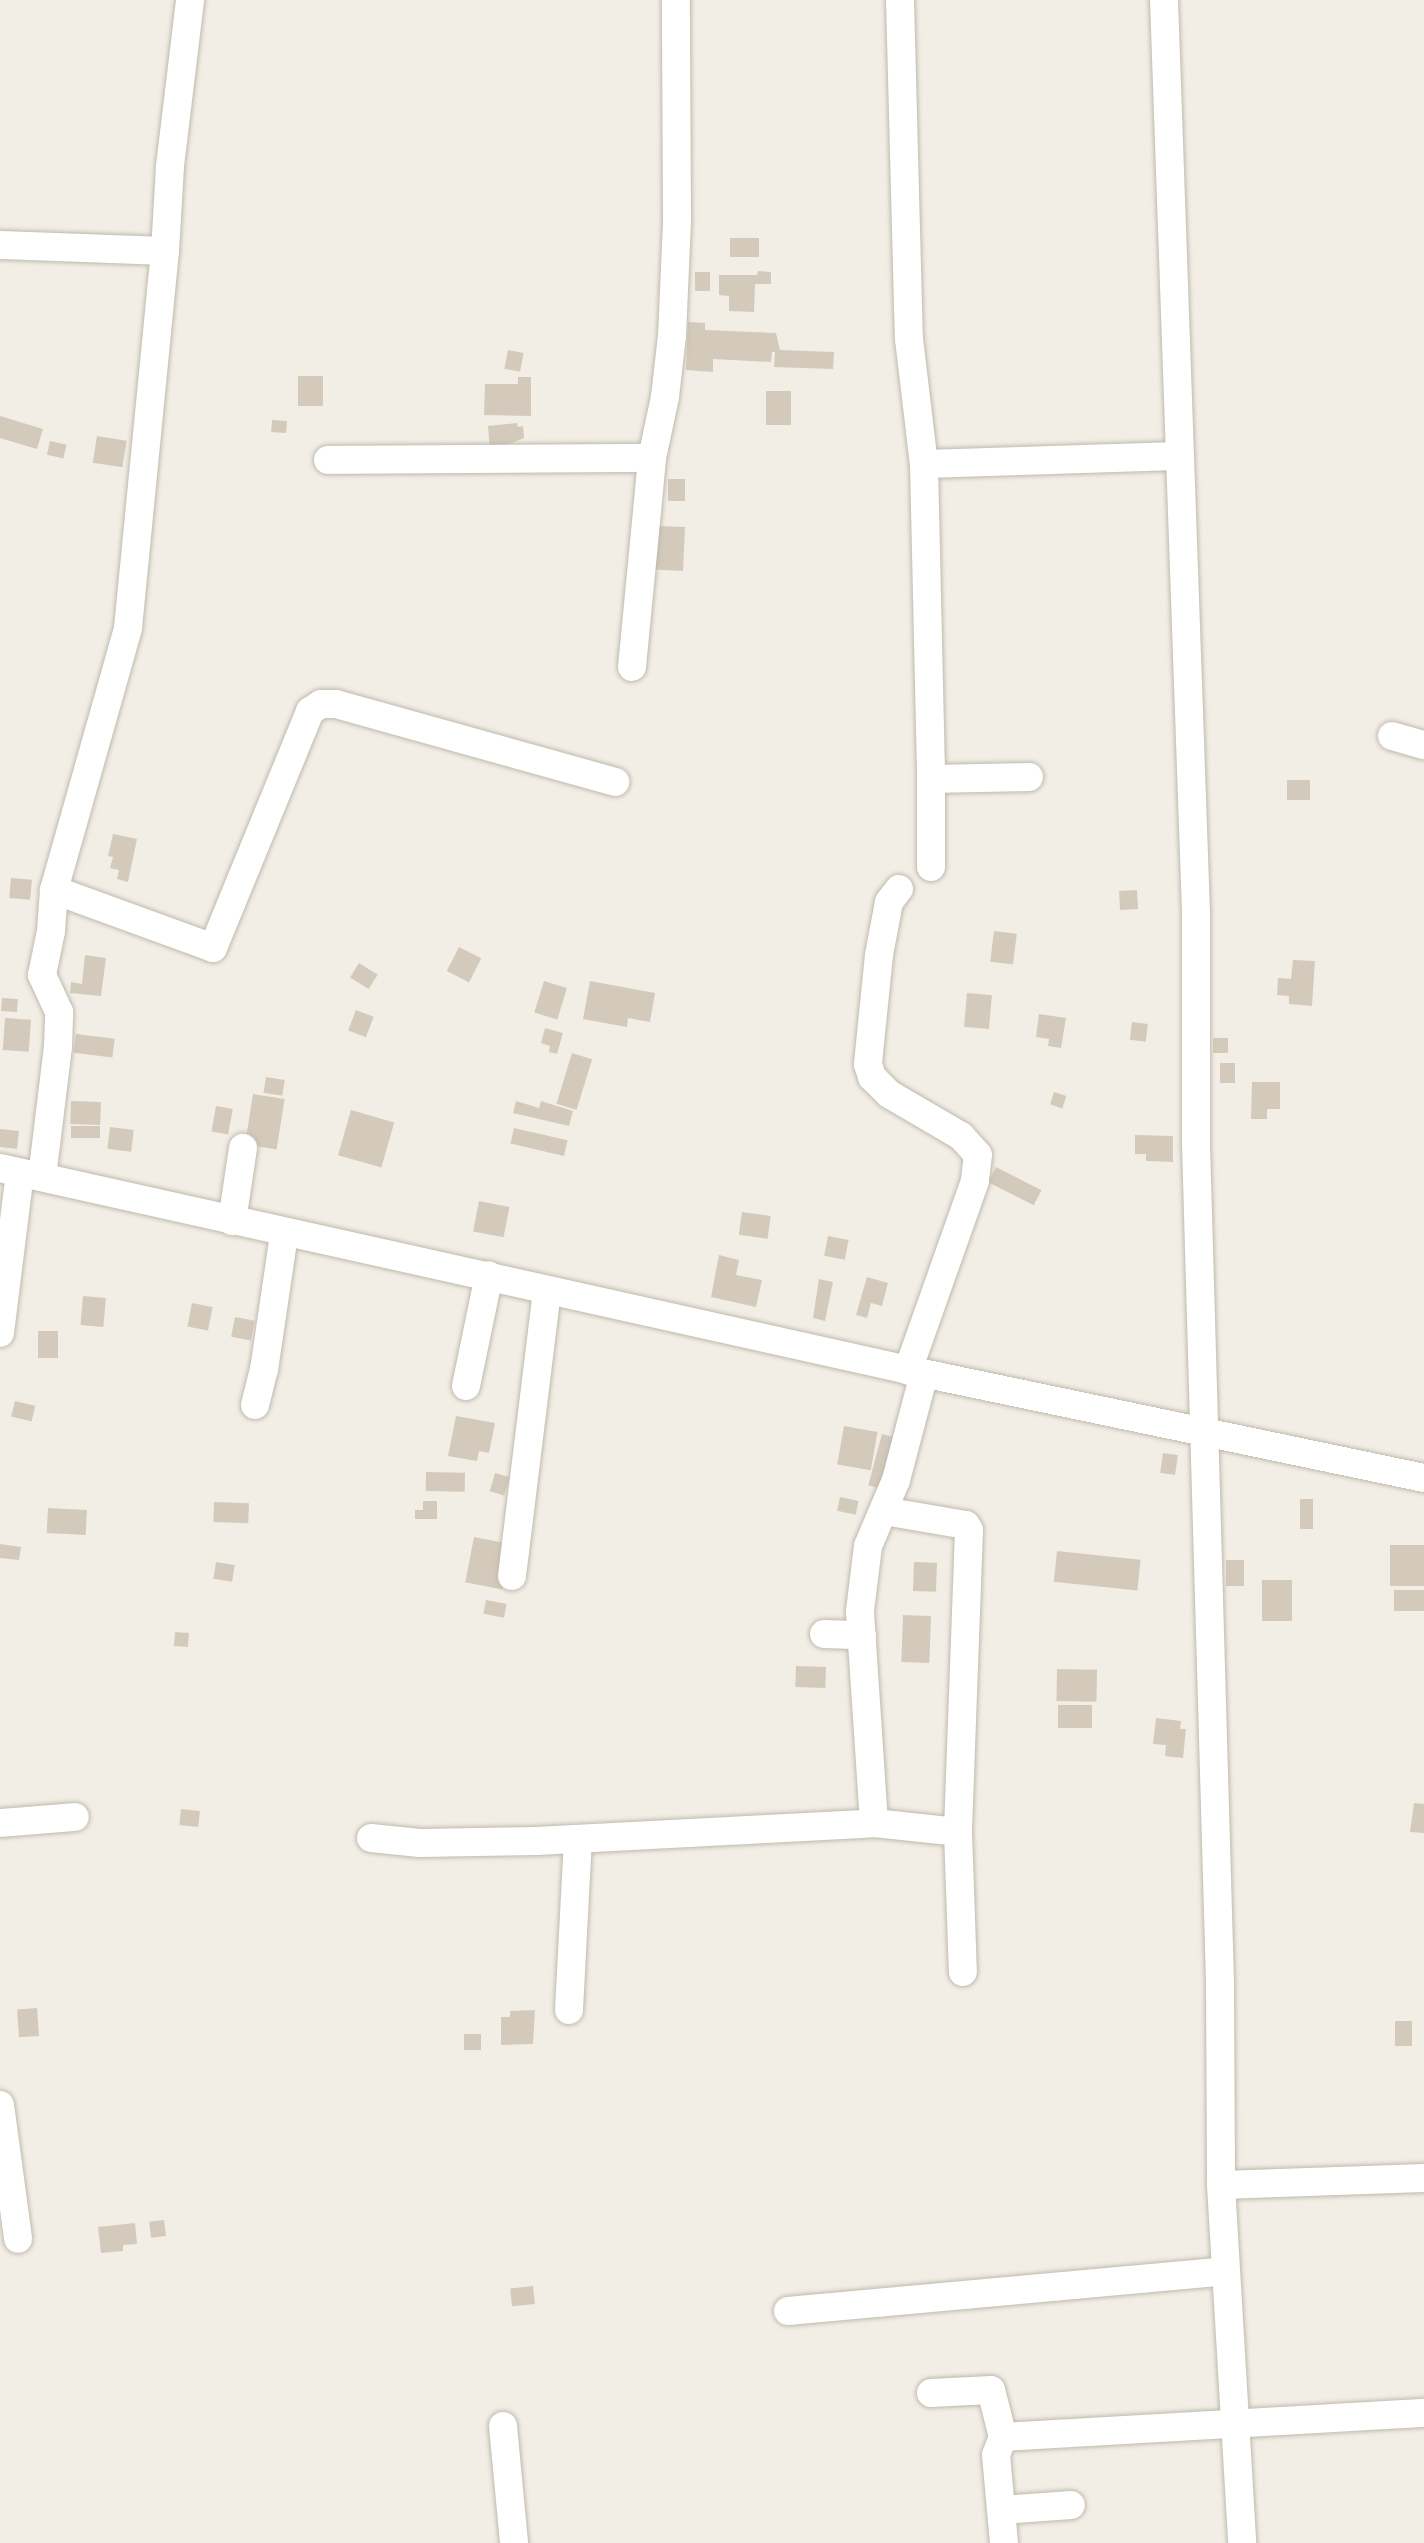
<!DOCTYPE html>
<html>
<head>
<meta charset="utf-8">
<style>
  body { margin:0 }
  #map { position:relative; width:1424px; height:2543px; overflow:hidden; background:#f2eee6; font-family:Overpass,sans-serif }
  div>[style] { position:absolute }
  .building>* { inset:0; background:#d3cabc; transform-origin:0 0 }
  .roads { filter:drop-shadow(0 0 2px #c0b9ac) drop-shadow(0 0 2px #c0b9ac) }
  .minor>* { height:28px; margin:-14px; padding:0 14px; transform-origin:14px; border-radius:14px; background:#fff }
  span { translate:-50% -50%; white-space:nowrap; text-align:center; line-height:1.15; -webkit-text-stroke:6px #fff; paint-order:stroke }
</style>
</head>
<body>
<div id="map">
  <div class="building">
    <i style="left:759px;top:238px;width:19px;height:29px;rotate:90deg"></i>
    <i style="clip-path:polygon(758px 271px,771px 272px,771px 284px,755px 284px,754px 312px,729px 311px,729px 296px,719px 295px,719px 275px,757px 275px)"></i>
    <i style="left:695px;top:272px;width:15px;height:19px"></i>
    <i style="clip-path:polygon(688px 322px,705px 323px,705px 330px,776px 333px,780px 350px,834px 352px,833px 369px,774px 367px,775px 352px,772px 352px,771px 362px,713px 359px,713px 372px,686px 370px)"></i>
    <i style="left:508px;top:350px;width:16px;height:19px;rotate:11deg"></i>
    <i style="left:298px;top:376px;width:25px;height:30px"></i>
    <i style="clip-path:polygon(518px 377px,531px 377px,531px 416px,484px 415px,485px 384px,518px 384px)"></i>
    <i style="left:766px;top:391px;width:25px;height:34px"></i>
    <i style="clip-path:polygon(0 416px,43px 429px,37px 449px,0 438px)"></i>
    <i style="left:272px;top:420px;width:15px;height:12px;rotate:4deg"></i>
    <i style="clip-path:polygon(517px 423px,518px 427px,523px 426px,524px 438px,490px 452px,488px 426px)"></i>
    <i style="left:97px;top:436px;width:30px;height:27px;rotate:9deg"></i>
    <i style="left:50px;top:441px;width:17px;height:14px;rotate:13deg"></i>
    <i style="left:685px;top:479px;width:22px;height:17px;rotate:90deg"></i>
    <i style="clip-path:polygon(659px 526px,685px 527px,683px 571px,645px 569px,646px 551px,658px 551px)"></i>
    <i style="left:1287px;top:780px;width:23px;height:20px"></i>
    <i style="clip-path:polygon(113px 834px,137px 839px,128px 882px,117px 879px,119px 870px,110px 868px,113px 857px,108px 856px)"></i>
    <i style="left:11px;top:878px;width:21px;height:20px;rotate:5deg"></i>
    <i style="left:1137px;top:890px;width:19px;height:18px;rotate:87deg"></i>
    <i style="left:994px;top:931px;width:23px;height:31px;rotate:7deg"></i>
    <i style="left:459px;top:947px;width:25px;height:27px;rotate:27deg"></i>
    <i style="clip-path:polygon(85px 955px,106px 958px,101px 996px,70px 993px,71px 982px,82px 984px)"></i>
    <i style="clip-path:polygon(1293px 960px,1315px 961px,1312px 1006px,1289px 1004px,1289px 996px,1277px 995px,1278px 978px,1291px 979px)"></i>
    <i style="left:359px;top:963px;width:22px;height:17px;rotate:32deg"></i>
    <i style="left:544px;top:981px;width:24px;height:33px;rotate:17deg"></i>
    <i style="clip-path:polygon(590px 981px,655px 993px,650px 1022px,628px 1018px,627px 1027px,583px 1019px)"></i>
    <i style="left:967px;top:993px;width:25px;height:34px;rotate:5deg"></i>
    <i style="left:2px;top:998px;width:16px;height:13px;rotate:4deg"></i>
    <i style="left:356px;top:1010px;width:19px;height:22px;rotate:21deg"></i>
    <i style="clip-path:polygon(1039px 1014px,1066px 1018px,1061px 1048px,1048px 1046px,1049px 1039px,1036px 1037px)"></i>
    <i style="left:5px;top:1018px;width:26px;height:32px;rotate:4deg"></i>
    <i style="left:1132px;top:1022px;width:16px;height:18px;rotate:7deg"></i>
    <i style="clip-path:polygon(545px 1028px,563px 1033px,557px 1054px,549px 1052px,550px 1046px,541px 1043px)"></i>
    <i style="left:76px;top:1034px;width:39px;height:19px;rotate:7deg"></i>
    <i style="left:1213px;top:1038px;width:15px;height:15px"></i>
    <i style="left:572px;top:1053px;width:21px;height:53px;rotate:17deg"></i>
    <i style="left:1220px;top:1063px;width:15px;height:20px"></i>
    <i style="left:266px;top:1077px;width:19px;height:16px;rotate:9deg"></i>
    <i style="clip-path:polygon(1252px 1082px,1280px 1082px,1280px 1109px,1267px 1109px,1267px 1119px,1251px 1119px)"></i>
    <i style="left:1054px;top:1092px;width:13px;height:13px;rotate:18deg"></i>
    <i style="left:253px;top:1094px;width:32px;height:51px;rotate:9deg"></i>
    <i style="left:71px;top:1101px;width:30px;height:23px;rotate:2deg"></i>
    <i style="clip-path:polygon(516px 1101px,539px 1108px,541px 1101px,573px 1111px,569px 1126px,513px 1113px)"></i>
    <i style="left:216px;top:1106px;width:17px;height:26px;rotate:10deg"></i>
    <i style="left:351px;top:1110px;width:45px;height:47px;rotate:16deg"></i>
    <i style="left:71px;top:1126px;width:29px;height:12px"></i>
    <i style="left:110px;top:1127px;width:24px;height:22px;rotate:7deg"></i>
    <i style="left:514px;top:1128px;width:55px;height:16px;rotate:13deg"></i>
    <i style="left:0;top:1129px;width:19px;height:18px;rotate:6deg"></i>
    <i style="clip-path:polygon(1135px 1135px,1173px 1136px,1173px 1162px,1146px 1161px,1146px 1154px,1135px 1154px)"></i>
    <i style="left:996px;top:1167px;width:51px;height:17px;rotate:27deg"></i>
    <i style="left:479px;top:1201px;width:31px;height:31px;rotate:11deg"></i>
    <i style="left:742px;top:1212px;width:29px;height:23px;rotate:8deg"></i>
    <i style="left:828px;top:1236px;width:21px;height:20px;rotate:11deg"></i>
    <i style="clip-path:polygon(719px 1255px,739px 1260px,736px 1275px,762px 1280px,756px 1307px,711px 1297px)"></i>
    <i style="clip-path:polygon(867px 1277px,888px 1283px,882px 1306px,871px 1303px,867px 1318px,856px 1315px)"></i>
    <i style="clip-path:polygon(819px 1279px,833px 1282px,825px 1321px,813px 1318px)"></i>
    <i style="left:83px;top:1296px;width:23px;height:29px;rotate:5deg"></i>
    <i style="left:192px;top:1303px;width:21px;height:24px;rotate:11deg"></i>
    <i style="left:235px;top:1317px;width:20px;height:20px;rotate:11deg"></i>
    <i style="left:38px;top:1331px;width:20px;height:27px"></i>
    <i style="left:15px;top:1401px;width:21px;height:16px;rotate:14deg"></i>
    <i style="clip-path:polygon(456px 1416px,495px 1423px,489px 1453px,479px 1451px,477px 1461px,448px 1456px)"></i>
    <i style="left:844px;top:1426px;width:34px;height:39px;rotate:10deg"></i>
    <i style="left:882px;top:1434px;width:20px;height:53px;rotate:15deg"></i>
    <i style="left:1163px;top:1453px;width:15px;height:20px;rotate:8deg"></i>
    <i style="left:426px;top:1472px;width:39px;height:19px;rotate:1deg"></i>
    <i style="left:495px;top:1473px;width:15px;height:19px;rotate:16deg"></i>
    <i style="left:840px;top:1497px;width:19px;height:14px;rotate:12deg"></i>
    <i style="left:1300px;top:1499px;width:13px;height:30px"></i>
    <i style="clip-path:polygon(423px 1501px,437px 1501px,437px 1519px,415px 1519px,415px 1510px,423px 1510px)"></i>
    <i style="left:214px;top:1502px;width:35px;height:20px;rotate:2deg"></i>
    <i style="left:48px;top:1508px;width:39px;height:25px;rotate:3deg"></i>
    <i style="left:474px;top:1537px;width:38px;height:46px;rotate:11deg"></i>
    <i style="clip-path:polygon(0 1544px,21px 1547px,19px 1560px,0 1558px)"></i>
    <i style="left:1424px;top:1545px;width:41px;height:34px;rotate:90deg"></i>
    <i style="left:1057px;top:1551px;width:84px;height:31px;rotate:6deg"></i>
    <i style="left:1226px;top:1560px;width:18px;height:26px"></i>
    <i style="left:216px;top:1562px;width:19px;height:17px;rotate:9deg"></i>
    <i style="left:914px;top:1562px;width:23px;height:29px;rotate:2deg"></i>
    <i style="left:1262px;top:1580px;width:30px;height:41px"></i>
    <i style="left:1424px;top:1590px;width:21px;height:30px;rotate:90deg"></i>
    <i style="left:486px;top:1600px;width:21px;height:14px;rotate:11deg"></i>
    <i style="left:903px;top:1615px;width:28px;height:47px;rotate:2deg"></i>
    <i style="left:175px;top:1632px;width:14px;height:14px;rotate:4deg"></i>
    <i style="left:796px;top:1666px;width:30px;height:21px;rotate:2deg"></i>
    <i style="left:1057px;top:1669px;width:40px;height:32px;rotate:1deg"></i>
    <i style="left:1058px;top:1705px;width:34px;height:23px"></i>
    <i style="clip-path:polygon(1156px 1718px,1181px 1721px,1180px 1729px,1186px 1729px,1183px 1758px,1165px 1756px,1166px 1745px,1153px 1744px)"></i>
    <i style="clip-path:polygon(1414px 1803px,1424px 1804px,1424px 1833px,1410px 1832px)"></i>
    <i style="left:181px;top:1809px;width:19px;height:16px;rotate:6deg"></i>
    <i style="left:37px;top:2008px;width:28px;height:20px;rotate:86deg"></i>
    <i style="clip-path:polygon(535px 2010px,533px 2044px,501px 2045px,501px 2017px,510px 2017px,510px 2011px)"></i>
    <i style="left:1395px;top:2021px;width:17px;height:25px"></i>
    <i style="left:464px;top:2034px;width:17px;height:16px"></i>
    <i style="left:164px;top:2220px;width:16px;height:15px;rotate:83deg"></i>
    <i style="clip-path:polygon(135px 2223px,137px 2244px,123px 2245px,123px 2251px,101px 2253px,98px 2227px)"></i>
    <i style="left:533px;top:2286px;width:18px;height:23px;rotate:84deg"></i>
  </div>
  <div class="roads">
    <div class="minor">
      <i style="left:900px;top:0;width:339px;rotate:88.5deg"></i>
      <i style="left:909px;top:339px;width:126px;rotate:83.2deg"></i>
      <i style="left:924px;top:464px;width:315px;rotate:88.7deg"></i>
      <i style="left:1164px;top:0;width:913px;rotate:87.99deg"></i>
      <i style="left:1196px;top:912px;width:232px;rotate:90deg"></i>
      <i style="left:1196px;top:1144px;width:840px;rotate:88.36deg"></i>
      <i style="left:1220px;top:1984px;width:201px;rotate:89.7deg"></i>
      <i style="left:1221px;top:2185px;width:359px;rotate:86.6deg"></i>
      <i style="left:0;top:245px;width:165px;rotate:2.1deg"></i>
      <i style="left:328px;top:460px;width:324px;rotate:-0.4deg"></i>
      <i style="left:924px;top:464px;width:255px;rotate:-1.8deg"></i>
      <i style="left:632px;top:667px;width:210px;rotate:-84.5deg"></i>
      <i style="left:652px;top:458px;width:62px;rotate:-78deg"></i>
      <i style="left:665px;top:397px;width:61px;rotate:-83.5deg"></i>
      <i style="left:672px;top:336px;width:116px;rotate:-87.5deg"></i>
      <i style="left:677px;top:220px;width:220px;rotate:-90.3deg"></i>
      <i style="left:1392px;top:736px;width:33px;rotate:16deg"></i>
      <i style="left:931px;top:867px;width:88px;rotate:-90deg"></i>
      <i style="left:931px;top:779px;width:98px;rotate:-1.2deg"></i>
      <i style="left:899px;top:889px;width:16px;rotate:128deg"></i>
      <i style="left:889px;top:902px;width:54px;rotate:100.7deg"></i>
      <i style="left:879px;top:955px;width:110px;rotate:95.8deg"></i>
      <i style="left:868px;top:1064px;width:14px;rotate:73deg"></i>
      <i style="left:872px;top:1077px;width:24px;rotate:45deg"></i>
      <i style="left:889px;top:1094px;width:83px;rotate:30.3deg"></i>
      <i style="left:961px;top:1136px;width:25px;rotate:48deg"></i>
      <i style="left:978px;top:1155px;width:26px;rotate:97deg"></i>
      <i style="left:975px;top:1181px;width:201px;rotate:109.5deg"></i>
      <i style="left:54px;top:890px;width:169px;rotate:20deg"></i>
      <i style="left:213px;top:948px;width:256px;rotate:-67.7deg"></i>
      <i style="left:310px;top:711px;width:13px;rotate:-32deg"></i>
      <i style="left:321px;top:704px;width:15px"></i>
      <i style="left:336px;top:704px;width:290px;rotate:15.6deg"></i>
      <i style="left:0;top:1168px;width:930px;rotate:12.54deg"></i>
      <i style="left:908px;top:1370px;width:527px;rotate:11.82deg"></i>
      <i style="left:42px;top:1177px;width:131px;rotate:-83deg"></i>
      <i style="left:58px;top:1047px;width:35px;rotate:-88deg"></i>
      <i style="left:59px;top:1012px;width:41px;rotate:-114.7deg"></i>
      <i style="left:42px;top:975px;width:45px;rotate:-78.4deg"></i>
      <i style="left:51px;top:931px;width:41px;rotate:-85.8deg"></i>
      <i style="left:54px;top:890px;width:272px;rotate:-74.2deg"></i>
      <i style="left:128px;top:628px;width:379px;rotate:-84.4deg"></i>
      <i style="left:165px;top:251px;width:85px;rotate:-86.6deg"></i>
      <i style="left:170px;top:166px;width:167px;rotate:-83.1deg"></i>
      <i style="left:232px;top:1221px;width:74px;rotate:-81.4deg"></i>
      <i style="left:0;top:1333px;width:161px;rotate:-82.9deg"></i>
      <i style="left:466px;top:1386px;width:113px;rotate:-78.3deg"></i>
      <i style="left:255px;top:1405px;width:36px;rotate:-76deg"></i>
      <i style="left:264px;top:1370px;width:137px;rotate:-81.6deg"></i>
      <i style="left:884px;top:1511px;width:83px;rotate:9.7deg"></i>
      <i style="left:966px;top:1525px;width:6px;rotate:59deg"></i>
      <i style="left:969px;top:1530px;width:302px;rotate:92.1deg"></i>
      <i style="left:958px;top:1832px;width:140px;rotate:88deg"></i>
      <i style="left:512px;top:1576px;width:288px;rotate:-83deg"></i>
      <i style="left:824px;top:1634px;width:38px;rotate:2deg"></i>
      <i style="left:0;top:1823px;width:75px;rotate:-4.6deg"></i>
      <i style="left:874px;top:1823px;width:212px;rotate:-93.8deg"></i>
      <i style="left:860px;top:1611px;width:65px;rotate:-83deg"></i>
      <i style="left:868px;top:1546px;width:72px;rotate:-67deg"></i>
      <i style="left:896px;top:1480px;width:110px;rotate:-75.2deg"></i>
      <i style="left:371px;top:1838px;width:49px;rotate:5.8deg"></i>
      <i style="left:420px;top:1843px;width:116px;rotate:-1deg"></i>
      <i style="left:536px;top:1841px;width:338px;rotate:-3deg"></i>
      <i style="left:874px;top:1823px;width:84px;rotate:6.1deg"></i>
      <i style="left:569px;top:2010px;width:171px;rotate:-87deg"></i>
      <i style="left:0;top:2105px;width:135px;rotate:82.3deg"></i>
      <i style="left:1221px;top:2185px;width:203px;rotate:-2deg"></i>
      <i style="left:788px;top:2311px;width:439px;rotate:-5.2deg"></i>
      <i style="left:931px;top:2393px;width:60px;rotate:-2.9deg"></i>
      <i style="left:991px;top:2390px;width:49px;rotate:75.7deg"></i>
      <i style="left:503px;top:2426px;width:118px;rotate:84.6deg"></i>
      <i style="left:1002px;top:2510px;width:69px;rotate:-4.1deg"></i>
      <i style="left:1004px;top:2543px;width:88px;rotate:-95.2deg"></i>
      <i style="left:996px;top:2455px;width:19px;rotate:-69deg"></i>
      <i style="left:1003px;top:2437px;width:422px;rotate:-3.3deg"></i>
    </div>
  </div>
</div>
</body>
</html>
